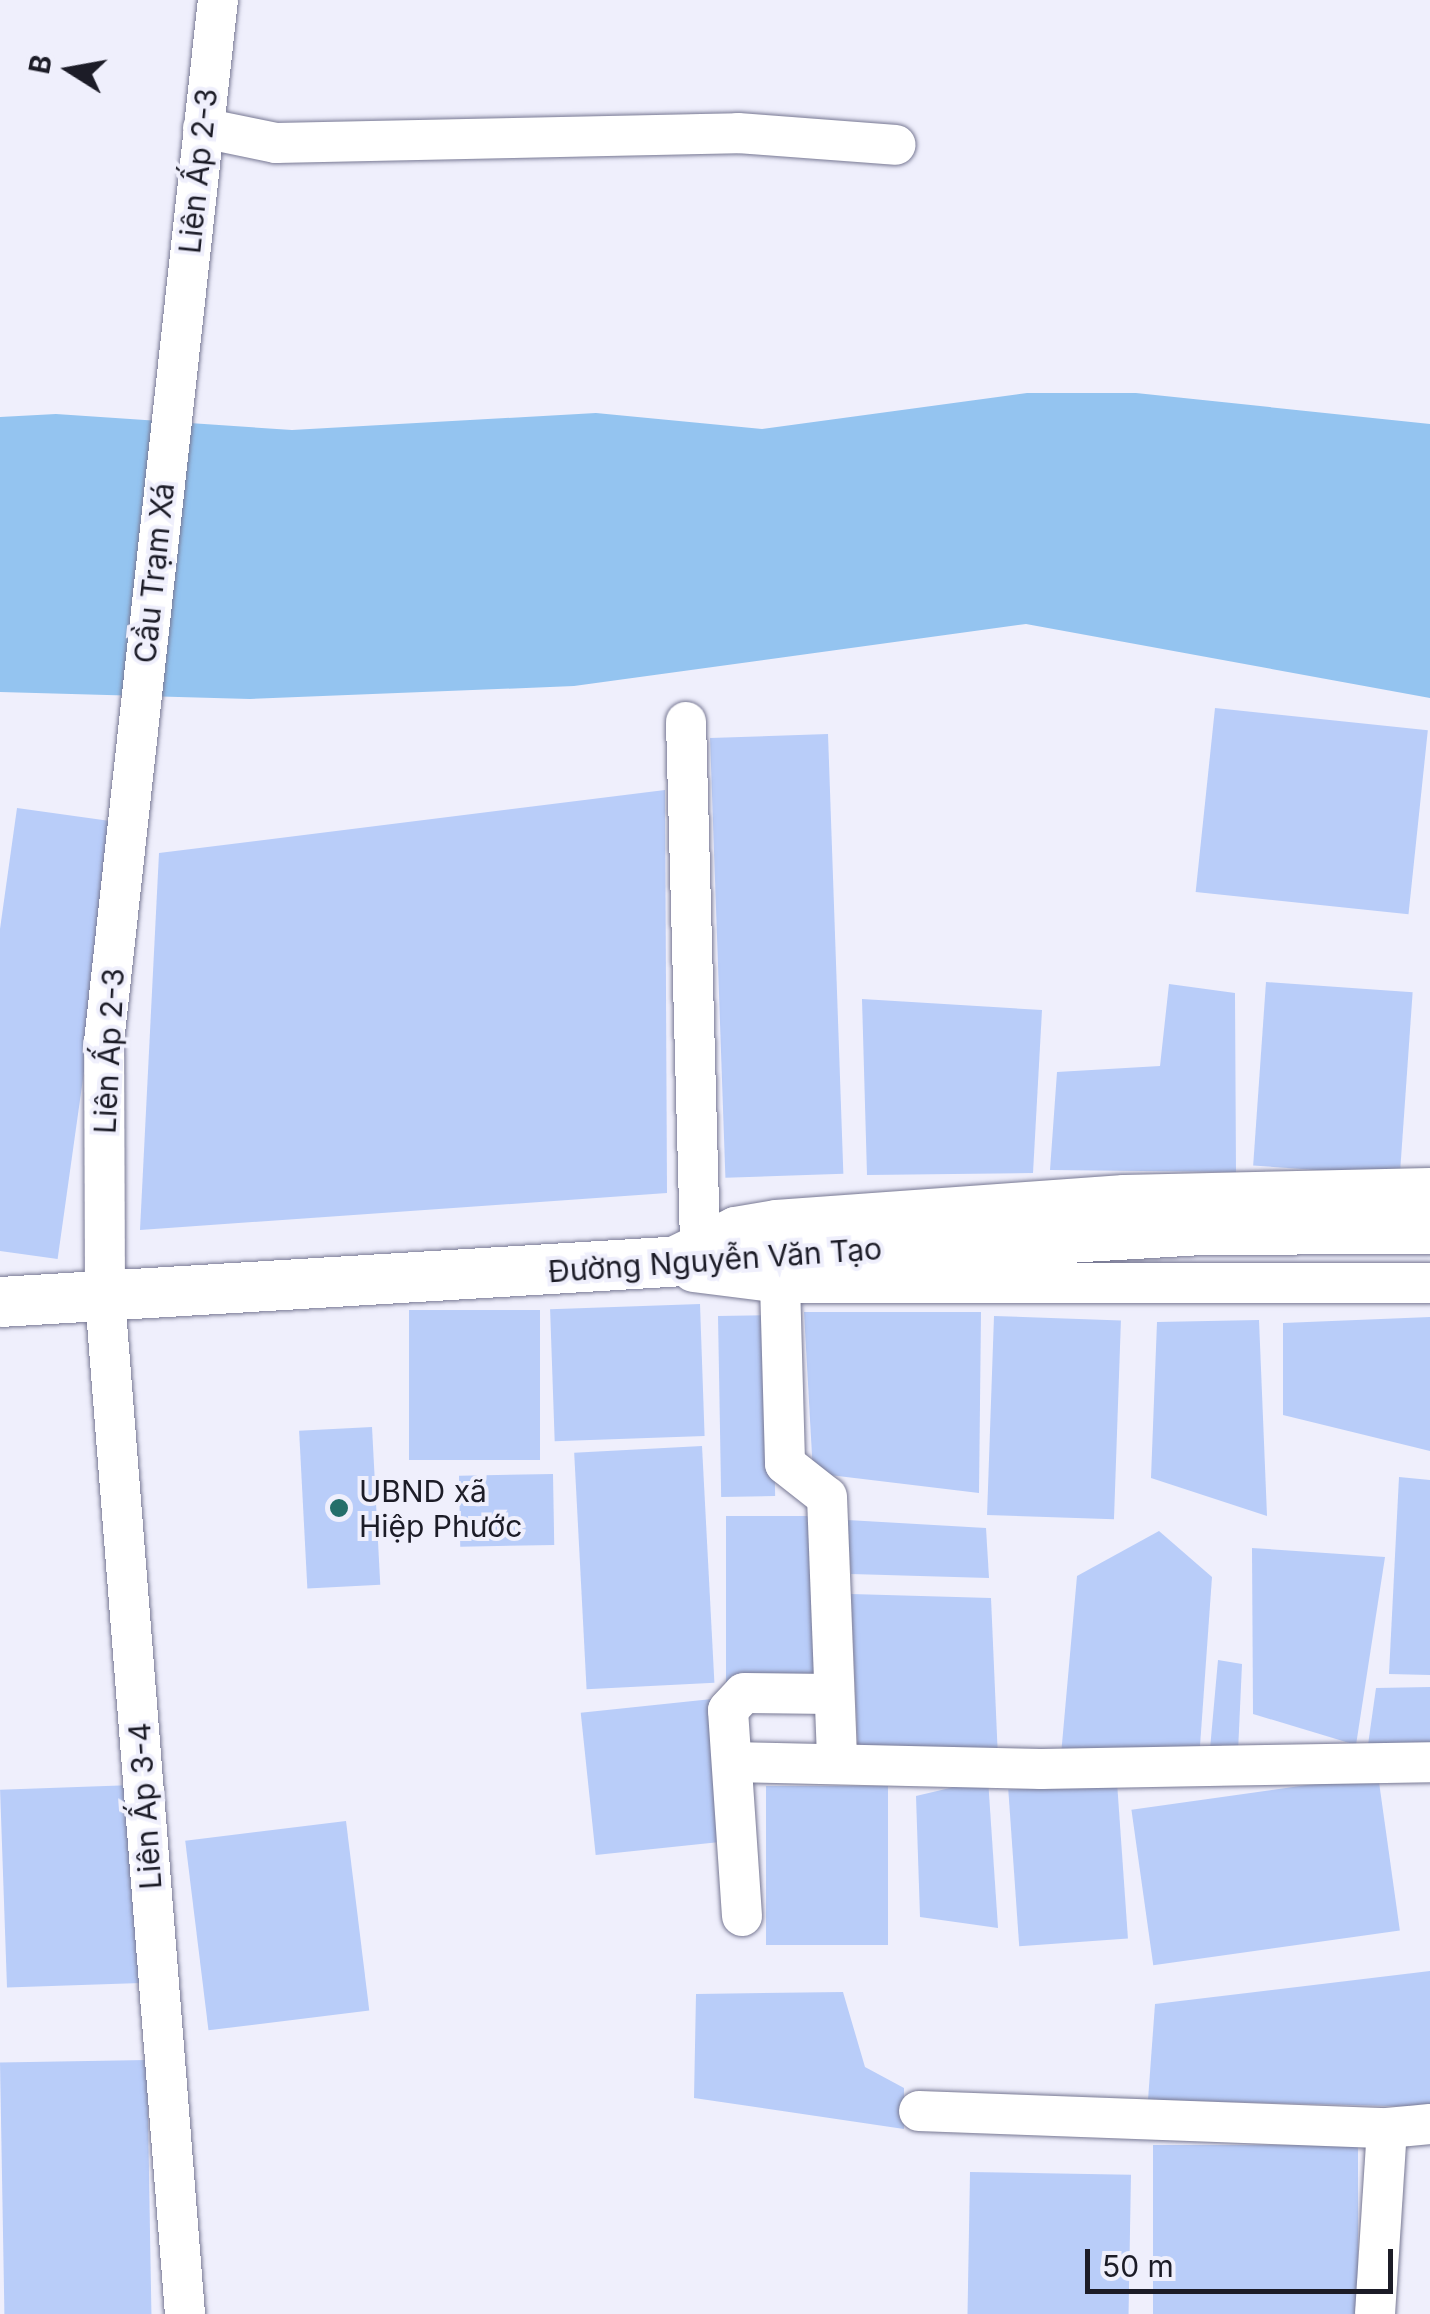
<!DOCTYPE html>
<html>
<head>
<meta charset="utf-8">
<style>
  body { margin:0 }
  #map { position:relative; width:1430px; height:2314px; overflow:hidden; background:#efeffc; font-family:Inter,sans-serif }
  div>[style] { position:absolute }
  .water>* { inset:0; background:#94c4f0 }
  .building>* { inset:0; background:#b9cdf9; transform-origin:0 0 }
  .roads { filter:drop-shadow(0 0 2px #777893) drop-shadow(0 0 2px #777893) }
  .minor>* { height:40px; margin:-20px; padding:0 20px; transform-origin:20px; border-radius:20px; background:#fff }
  .major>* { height:50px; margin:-25px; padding:0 25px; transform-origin:25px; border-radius:25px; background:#fff }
  .dots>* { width:28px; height:28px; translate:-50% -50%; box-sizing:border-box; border:5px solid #efeffc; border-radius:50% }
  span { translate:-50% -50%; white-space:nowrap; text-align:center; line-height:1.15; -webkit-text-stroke:8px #efeffc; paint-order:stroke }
  .street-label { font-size:30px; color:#1c1c27 }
  .poi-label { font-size:30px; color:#1c1c27 }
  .left { translate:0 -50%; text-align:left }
  .north { position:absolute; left:20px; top:20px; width:100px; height:100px; -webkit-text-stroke:8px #efeffc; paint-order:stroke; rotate:281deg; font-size:28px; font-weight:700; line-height:40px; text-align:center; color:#1c1c27 }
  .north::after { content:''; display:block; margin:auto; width:35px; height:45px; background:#1c1c27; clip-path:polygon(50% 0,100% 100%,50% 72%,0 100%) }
  .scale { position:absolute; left:1085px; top:2249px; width:308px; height:45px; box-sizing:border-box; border:5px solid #1c1c27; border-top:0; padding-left:12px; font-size:30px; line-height:35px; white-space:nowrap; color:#1c1c27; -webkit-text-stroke:8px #efeffc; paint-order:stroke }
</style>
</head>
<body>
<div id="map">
  <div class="water">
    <i style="clip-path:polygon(1027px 393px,1136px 393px,1430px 424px,1430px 698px,1026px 624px,574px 686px,250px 699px,0 692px,0 417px,56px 414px,292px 430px,596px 413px,762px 429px)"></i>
  </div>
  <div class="building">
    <i style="left:1215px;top:708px;width:214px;height:185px;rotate:6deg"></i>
    <i style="left:828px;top:734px;width:440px;height:118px;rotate:88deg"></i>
    <i style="clip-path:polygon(665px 790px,667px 1193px,140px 1230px,159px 853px)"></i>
    <i style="left:17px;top:808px;width:103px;height:441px;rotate:8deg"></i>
    <i style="left:1266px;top:982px;width:147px;height:184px;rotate:4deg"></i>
    <i style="clip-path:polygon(1169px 984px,1235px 993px,1236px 1172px,1050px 1170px,1057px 1072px,1160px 1066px)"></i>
    <i style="clip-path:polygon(862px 999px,1042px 1010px,1033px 1173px,867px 1175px)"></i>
    <i style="left:700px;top:1304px;width:132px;height:150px;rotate:88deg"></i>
    <i style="left:540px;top:1310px;width:150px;height:131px;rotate:90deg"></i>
    <i style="clip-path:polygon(804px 1312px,981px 1312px,979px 1493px,813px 1473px)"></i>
    <i style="left:772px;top:1315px;width:181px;height:54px;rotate:89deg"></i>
    <i style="left:994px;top:1316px;width:127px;height:199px;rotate:2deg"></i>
    <i style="clip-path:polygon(1430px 1317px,1430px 1451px,1283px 1415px,1283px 1323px)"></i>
    <i style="clip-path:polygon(1259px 1320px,1267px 1516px,1151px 1478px,1157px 1322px)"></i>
    <i style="left:372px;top:1427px;width:158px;height:73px;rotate:87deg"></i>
    <i style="left:702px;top:1446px;width:237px;height:128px;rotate:87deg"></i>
    <i style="left:553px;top:1474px;width:71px;height:94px;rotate:89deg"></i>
    <i style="clip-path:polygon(1399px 1477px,1430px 1480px,1430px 1675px,1389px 1674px)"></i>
    <i style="left:726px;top:1516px;width:92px;height:174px"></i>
    <i style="clip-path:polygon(847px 1520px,986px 1528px,989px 1578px,851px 1574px)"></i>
    <i style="clip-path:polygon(1159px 1531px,1212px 1577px,1200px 1746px,1061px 1755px,1077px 1576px)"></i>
    <i style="clip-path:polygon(1252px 1548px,1385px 1557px,1356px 1745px,1253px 1714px)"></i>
    <i style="clip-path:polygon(851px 1594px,991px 1598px,998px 1759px,858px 1751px)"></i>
    <i style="clip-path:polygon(1218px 1660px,1242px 1664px,1238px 1752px,1210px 1749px)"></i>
    <i style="clip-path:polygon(1430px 1687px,1430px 1755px,1367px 1752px,1376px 1688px)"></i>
    <i style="left:712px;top:1699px;width:143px;height:132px;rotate:84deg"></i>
    <i style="left:1378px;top:1775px;width:157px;height:249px;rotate:82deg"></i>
    <i style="clip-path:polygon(988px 1779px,998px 1928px,920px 1917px,916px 1796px)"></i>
    <i style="left:1117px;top:1782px;width:157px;height:109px;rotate:86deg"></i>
    <i style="left:134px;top:1785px;width:198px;height:134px;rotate:88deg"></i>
    <i style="left:766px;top:1786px;width:122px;height:159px"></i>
    <i style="left:346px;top:1821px;width:191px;height:162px;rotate:83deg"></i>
    <i style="clip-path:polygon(1430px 1971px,1430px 2107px,1148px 2100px,1155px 2004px)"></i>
    <i style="clip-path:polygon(843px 1992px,865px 2067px,904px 2088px,904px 2129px,694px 2098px,696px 1994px)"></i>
    <i style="left:147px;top:2060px;width:254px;height:147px;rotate:89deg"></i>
    <i style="left:1153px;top:2145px;width:205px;height:169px"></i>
    <i style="left:970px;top:2172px;width:161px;height:142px;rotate:1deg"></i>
  </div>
  <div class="roads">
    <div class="minor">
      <i style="left:203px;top:128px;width:75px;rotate:11.6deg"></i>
      <i style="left:276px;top:143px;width:462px;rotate:-1.2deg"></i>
      <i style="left:738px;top:133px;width:158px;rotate:4.3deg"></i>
      <i style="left:686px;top:722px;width:522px;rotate:88.46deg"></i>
      <i style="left:673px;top:1257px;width:69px;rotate:-25.8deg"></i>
      <i style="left:735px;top:1227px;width:42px;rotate:-9.7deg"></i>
      <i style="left:776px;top:1220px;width:349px;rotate:-4.1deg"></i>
      <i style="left:1124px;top:1195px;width:306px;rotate:-1.3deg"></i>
      <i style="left:693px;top:1272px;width:88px;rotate:7.2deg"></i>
      <i style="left:780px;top:1283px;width:650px"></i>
      <i style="left:780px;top:1283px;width:181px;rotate:88.4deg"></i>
      <i style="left:785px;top:1464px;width:53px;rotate:38.2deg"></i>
      <i style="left:827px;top:1497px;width:264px;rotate:87.8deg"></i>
      <i style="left:732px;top:1762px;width:309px;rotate:1.3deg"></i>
      <i style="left:1041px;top:1769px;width:389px;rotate:-1deg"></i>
      <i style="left:742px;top:1916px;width:206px;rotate:-93.9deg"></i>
      <i style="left:728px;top:1710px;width:23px;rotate:-47deg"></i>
      <i style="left:744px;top:1693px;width:89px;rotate:0.6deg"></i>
      <i style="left:919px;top:2111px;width:468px;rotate:2.1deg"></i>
      <i style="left:1387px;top:2128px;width:43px;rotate:-5.3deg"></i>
      <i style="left:185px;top:2314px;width:1020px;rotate:-94.5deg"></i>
      <i style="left:105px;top:1297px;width:255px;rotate:-90.2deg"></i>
      <i style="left:104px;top:1042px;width:1048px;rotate:-83.76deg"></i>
      <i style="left:1375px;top:2314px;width:186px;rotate:-86.3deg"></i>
    </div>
    <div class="major">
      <i style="left:0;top:1302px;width:1204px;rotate:-3.43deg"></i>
      <i style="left:1202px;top:1230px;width:228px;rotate:-0.3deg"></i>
    </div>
  </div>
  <div class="dots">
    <i style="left:339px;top:1508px;background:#246e6a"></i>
  </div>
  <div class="street-label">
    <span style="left:198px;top:171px;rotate:-84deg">Liên Ấp 2-3</span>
    <span style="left:154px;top:573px;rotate:-84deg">Cầu Trạm Xá</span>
    <span style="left:109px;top:1051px;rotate:-87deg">Liên Ấp 2-3</span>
    <span style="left:715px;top:1260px;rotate:-4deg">Đường Nguyễn Văn Tạo</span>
    <span style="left:145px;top:1806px;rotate:-94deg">Liên Ấp 3-4</span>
  </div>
  <div class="poi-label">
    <span class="left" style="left:359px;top:1508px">UBND xã<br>Hiệp Phước</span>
  </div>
  <div class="north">B</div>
  <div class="scale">50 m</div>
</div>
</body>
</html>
